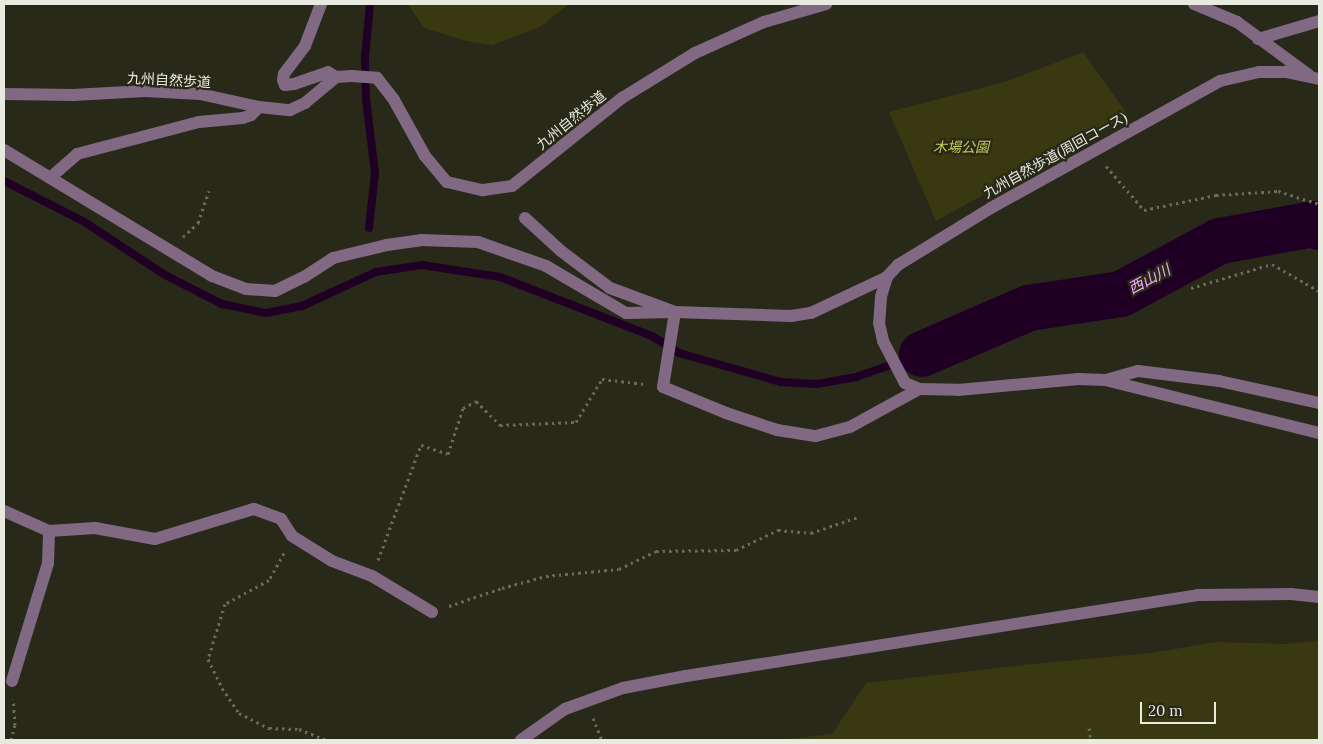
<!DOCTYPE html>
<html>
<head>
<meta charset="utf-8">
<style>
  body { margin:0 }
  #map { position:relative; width:1323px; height:744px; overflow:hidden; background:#282918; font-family:Lora,"Noto Sans JP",serif }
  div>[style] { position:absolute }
  .green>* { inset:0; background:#383910 }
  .stream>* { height:8px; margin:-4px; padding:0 4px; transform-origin:4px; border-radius:4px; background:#1f0024 }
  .river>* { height:46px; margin:-23px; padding:0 23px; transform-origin:23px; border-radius:23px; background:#1f0024 }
  .path>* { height:3px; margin-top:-1.5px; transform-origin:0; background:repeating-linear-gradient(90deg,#6a6b5d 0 2.5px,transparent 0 6.5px) }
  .minor>* { height:12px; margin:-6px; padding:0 6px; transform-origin:6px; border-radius:6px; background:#816984 }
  span { translate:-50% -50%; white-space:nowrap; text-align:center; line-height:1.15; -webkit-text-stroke:4.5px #282918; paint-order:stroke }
  .street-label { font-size:14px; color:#e9eadf }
  .park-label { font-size:14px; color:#c7cc58; font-style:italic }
  .water-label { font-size:15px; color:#f3a9fc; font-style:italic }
  .frame { position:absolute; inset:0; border:5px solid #e9eadf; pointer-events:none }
  .scale { position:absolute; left:1140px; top:702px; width:76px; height:22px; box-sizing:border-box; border:2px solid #e9eadf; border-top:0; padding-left:6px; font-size:15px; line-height:18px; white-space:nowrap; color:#e9eadf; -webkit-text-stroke:4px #282918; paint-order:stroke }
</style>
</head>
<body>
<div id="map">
  <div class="green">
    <i style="clip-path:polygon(408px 4px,569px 4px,540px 27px,492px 45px,466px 41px,424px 28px)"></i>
    <i style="clip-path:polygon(1083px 52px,1128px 115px,936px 221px,889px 112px,1008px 81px)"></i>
    <i style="clip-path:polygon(1319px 640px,1319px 740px,779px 740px,832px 734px,866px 683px,1043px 663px,1151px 653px,1217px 642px,1288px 644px)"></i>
  </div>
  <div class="stream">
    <i style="left:4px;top:181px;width:89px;rotate:26.9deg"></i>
    <i style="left:83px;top:221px;width:98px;rotate:33.4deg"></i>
    <i style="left:165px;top:275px;width:64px;rotate:27deg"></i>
    <i style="left:222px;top:304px;width:45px;rotate:11.6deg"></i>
    <i style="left:266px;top:313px;width:37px;rotate:-11deg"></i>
    <i style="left:302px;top:306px;width:81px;rotate:-24.7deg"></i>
    <i style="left:376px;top:272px;width:47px;rotate:-8.7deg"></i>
    <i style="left:422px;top:265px;width:79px;rotate:8.7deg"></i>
    <i style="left:500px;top:277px;width:163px;rotate:21.2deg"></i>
    <i style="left:652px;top:336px;width:32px;rotate:32deg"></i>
    <i style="left:679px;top:353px;width:106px;rotate:15.9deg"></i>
    <i style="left:781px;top:382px;width:36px;rotate:3deg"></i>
    <i style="left:817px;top:384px;width:40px;rotate:-10deg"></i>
    <i style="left:856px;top:377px;width:70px;rotate:-19.2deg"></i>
    <i style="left:369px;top:228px;width:55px;rotate:-83.8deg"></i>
    <i style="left:375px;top:173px;width:75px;rotate:-96.9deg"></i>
    <i style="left:366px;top:99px;width:42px;rotate:-91.4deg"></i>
    <i style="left:365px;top:57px;width:53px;rotate:-84.6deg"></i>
  </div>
  <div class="river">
    <i style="left:922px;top:354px;width:116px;rotate:-23.3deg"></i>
    <i style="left:1029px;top:308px;width:93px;rotate:-8.7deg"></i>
    <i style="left:1121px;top:294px;width:112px;rotate:-28.2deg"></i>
    <i style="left:1220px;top:241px;width:96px;rotate:-10.3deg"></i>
    <i style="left:1314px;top:224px;width:6px;rotate:31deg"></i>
  </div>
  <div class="path">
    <i style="left:1106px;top:166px;width:58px;rotate:49.2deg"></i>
    <i style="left:1144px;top:210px;width:74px;rotate:-11.8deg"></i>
    <i style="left:1216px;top:195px;width:62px;rotate:-3.7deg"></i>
    <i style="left:1278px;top:191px;width:43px;rotate:17.6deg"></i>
    <i style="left:183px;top:237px;width:21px;rotate:-43deg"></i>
    <i style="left:198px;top:223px;width:34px;rotate:-71deg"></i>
    <i style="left:1191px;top:288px;width:84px;rotate:-16.5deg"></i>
    <i style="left:1272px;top:264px;width:54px;rotate:29.9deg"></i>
    <i style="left:284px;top:553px;width:31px;rotate:119deg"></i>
    <i style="left:269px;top:580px;width:50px;rotate:151.4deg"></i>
    <i style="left:225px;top:604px;width:58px;rotate:107.2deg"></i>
    <i style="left:208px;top:659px;width:32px;rotate:64deg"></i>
    <i style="left:222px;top:688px;width:30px;rotate:56deg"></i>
    <i style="left:239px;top:713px;width:34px;rotate:27deg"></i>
    <i style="left:269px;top:728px;width:30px;rotate:2deg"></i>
    <i style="left:299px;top:729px;width:29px;rotate:22deg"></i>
    <i style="left:378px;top:560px;width:123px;rotate:-69.5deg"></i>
    <i style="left:421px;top:445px;width:28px;rotate:18deg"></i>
    <i style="left:448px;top:454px;width:48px;rotate:-71.9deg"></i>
    <i style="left:463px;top:408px;width:15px;rotate:-28deg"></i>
    <i style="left:476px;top:401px;width:34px;rotate:45deg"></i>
    <i style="left:500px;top:425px;width:76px;rotate:-2.3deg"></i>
    <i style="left:576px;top:422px;width:50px;rotate:-58.8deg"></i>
    <i style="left:602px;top:379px;width:43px;rotate:6.6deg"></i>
    <i style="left:449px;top:606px;width:56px;rotate:-18.8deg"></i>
    <i style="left:502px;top:588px;width:46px;rotate:-15.3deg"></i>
    <i style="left:546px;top:576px;width:73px;rotate:-5.5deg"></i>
    <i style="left:619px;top:569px;width:41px;rotate:-25.9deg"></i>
    <i style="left:656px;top:551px;width:80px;rotate:-0.7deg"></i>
    <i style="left:736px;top:550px;width:47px;rotate:-25.5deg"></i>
    <i style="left:778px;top:530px;width:33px;rotate:5deg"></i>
    <i style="left:811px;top:533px;width:50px;rotate:-18.8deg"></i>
    <i style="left:593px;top:718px;width:24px;rotate:68deg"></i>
    <i style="left:1089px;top:728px;width:12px;rotate:81deg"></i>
    <i style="left:11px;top:740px;width:16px;rotate:-75deg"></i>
    <i style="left:15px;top:725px;width:26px;rotate:-94deg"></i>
  </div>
  <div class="minor">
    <i style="left:321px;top:4px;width:45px;rotate:110.9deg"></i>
    <i style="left:305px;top:46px;width:35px;rotate:127deg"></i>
    <i style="left:284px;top:74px;width:6px;rotate:99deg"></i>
    <i style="left:283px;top:80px;width:5px;rotate:68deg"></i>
    <i style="left:285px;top:85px;width:9px;rotate:-6deg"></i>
    <i style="left:294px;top:84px;width:36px;rotate:-19deg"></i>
    <i style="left:328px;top:72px;width:9px;rotate:32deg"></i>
    <i style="left:1194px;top:4px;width:47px;rotate:22.7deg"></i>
    <i style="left:1237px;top:22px;width:89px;rotate:36.4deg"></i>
    <i style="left:1258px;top:39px;width:64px;rotate:-16.4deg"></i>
    <i style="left:1319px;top:79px;width:35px;rotate:-168deg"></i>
    <i style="left:1285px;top:72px;width:26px;rotate:180deg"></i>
    <i style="left:1259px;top:72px;width:40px;rotate:167deg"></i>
    <i style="left:1220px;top:81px;width:262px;rotate:151deg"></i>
    <i style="left:991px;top:208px;width:109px;rotate:148.5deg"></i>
    <i style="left:898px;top:265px;width:16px;rotate:133deg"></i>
    <i style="left:887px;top:277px;width:21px;rotate:107deg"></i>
    <i style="left:881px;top:297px;width:26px;rotate:94deg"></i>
    <i style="left:879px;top:323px;width:18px;rotate:77deg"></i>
    <i style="left:883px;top:341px;width:47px;rotate:62.4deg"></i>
    <i style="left:905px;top:383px;width:15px;rotate:23deg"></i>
    <i style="left:919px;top:389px;width:39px;rotate:1deg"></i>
    <i style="left:958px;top:390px;width:121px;rotate:-5.2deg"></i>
    <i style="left:1078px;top:379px;width:27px;rotate:2deg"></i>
    <i style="left:1105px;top:380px;width:220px;rotate:13.9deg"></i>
    <i style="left:4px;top:94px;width:69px;rotate:0.8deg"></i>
    <i style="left:73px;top:95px;width:72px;rotate:-3.2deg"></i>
    <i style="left:145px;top:91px;width:55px;rotate:3.1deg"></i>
    <i style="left:200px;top:94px;width:60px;rotate:12.4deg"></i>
    <i style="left:259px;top:107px;width:31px;rotate:6deg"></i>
    <i style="left:290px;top:110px;width:17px;rotate:-25deg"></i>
    <i style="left:305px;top:103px;width:40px;rotate:-40deg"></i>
    <i style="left:336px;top:77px;width:15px;rotate:-4deg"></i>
    <i style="left:351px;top:76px;width:26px;rotate:4deg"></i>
    <i style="left:377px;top:78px;width:28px;rotate:52deg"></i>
    <i style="left:394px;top:100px;width:64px;rotate:61deg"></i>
    <i style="left:425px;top:156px;width:34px;rotate:50deg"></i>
    <i style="left:447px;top:182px;width:37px;rotate:13deg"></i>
    <i style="left:483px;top:190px;width:29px;rotate:-8deg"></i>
    <i style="left:512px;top:186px;width:141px;rotate:-38.7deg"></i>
    <i style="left:622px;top:98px;width:86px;rotate:-31.7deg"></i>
    <i style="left:695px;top:53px;width:76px;rotate:-24.2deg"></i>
    <i style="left:764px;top:22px;width:65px;rotate:-16.2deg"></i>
    <i style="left:4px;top:150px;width:243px;rotate:31.2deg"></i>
    <i style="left:212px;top:276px;width:36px;rotate:21deg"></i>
    <i style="left:246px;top:289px;width:29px;rotate:4deg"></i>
    <i style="left:275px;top:291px;width:32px;rotate:-26deg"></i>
    <i style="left:304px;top:277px;width:35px;rotate:-33deg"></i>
    <i style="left:333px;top:258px;width:56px;rotate:-13.5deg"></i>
    <i style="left:387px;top:245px;width:34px;rotate:-8deg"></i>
    <i style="left:421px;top:240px;width:57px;rotate:2deg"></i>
    <i style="left:478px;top:242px;width:72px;rotate:19.4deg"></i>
    <i style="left:546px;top:266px;width:93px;rotate:30.4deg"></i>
    <i style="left:626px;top:313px;width:49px;rotate:-1.2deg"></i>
    <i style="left:675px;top:312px;width:76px;rotate:99.1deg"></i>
    <i style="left:663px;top:387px;width:68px;rotate:22.4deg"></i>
    <i style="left:726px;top:413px;width:54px;rotate:18.4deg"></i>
    <i style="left:777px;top:430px;width:39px;rotate:9deg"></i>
    <i style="left:816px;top:436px;width:35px;rotate:-15deg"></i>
    <i style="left:850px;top:427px;width:79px;rotate:-28.8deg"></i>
    <i style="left:51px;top:177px;width:35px;rotate:-41deg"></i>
    <i style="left:77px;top:154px;width:126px;rotate:-14.7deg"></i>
    <i style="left:199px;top:122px;width:44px;rotate:-5.2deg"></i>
    <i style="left:243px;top:118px;width:9px;rotate:-21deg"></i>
    <i style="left:251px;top:115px;width:11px;rotate:-45deg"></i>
    <i style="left:525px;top:218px;width:49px;rotate:42.5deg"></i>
    <i style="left:561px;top:251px;width:61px;rotate:37.1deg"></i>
    <i style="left:610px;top:288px;width:69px;rotate:20.3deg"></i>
    <i style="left:675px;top:312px;width:116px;rotate:2deg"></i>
    <i style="left:791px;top:316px;width:20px;rotate:-9deg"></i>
    <i style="left:811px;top:313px;width:84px;rotate:-25.3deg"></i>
    <i style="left:1106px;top:380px;width:33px;rotate:-16deg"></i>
    <i style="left:1138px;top:371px;width:82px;rotate:7deg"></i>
    <i style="left:1219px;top:381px;width:102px;rotate:12.4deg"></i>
    <i style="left:4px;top:511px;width:49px;rotate:24deg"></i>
    <i style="left:49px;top:531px;width:46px;rotate:-3.7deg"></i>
    <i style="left:95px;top:528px;width:61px;rotate:10.4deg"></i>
    <i style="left:155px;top:539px;width:103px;rotate:-16.9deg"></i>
    <i style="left:254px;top:509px;width:29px;rotate:20deg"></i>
    <i style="left:281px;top:519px;width:20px;rotate:57deg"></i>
    <i style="left:292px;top:536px;width:47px;rotate:32deg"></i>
    <i style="left:332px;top:561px;width:43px;rotate:20.6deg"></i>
    <i style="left:372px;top:576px;width:70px;rotate:31deg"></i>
    <i style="left:12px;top:681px;width:123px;rotate:-73deg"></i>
    <i style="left:48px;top:563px;width:32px;rotate:-88deg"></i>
    <i style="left:521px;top:740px;width:54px;rotate:-35.2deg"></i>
    <i style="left:565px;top:709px;width:62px;rotate:-19.9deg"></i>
    <i style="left:623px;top:688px;width:64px;rotate:-10.8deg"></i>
    <i style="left:686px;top:676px;width:518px;rotate:-8.99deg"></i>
    <i style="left:1198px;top:595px;width:93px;rotate:-0.6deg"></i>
    <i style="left:1291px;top:594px;width:28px;rotate:6deg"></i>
  </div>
  <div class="street-label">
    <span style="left:169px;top:80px;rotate:3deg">九州自然歩道</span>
    <span style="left:571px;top:120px;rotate:-39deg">九州自然歩道</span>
    <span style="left:1055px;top:155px;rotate:-29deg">九州自然歩道(周回コース)</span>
  </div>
  <div class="park-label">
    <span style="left:961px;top:147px">木場公園</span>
  </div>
  <div class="water-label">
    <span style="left:1149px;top:279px;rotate:-28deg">西山川</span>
  </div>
  <div class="frame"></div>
  <div class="scale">20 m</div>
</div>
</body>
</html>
